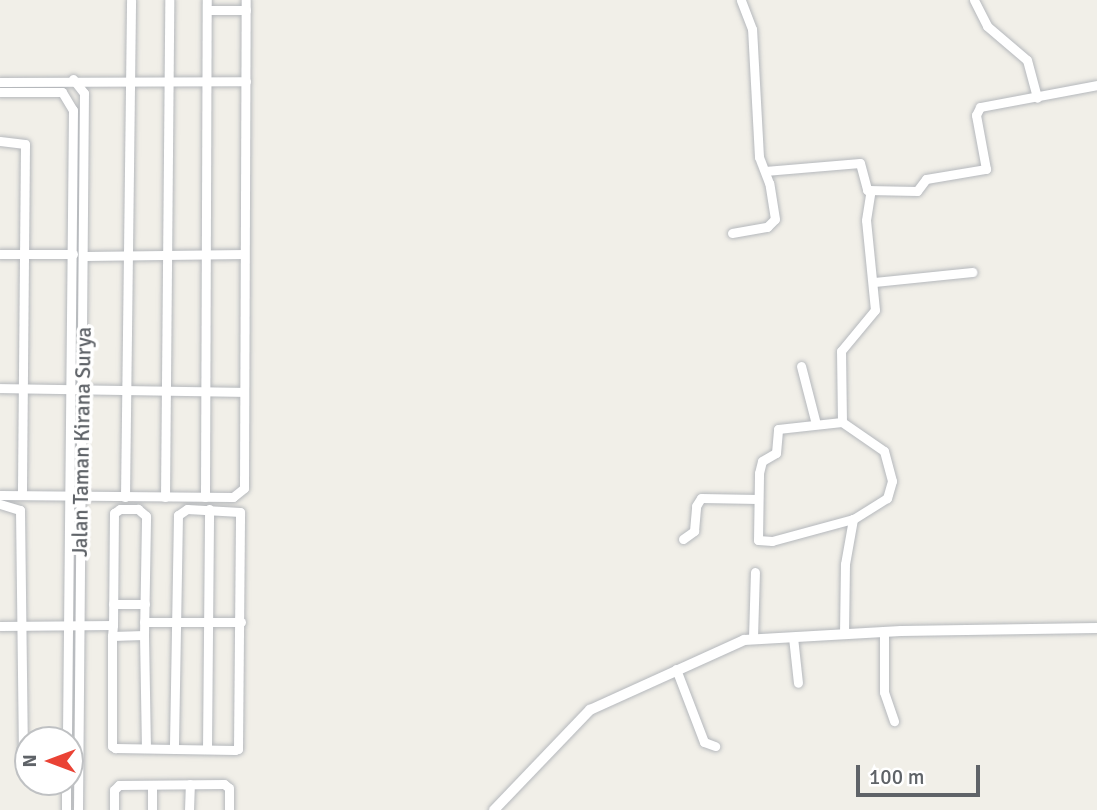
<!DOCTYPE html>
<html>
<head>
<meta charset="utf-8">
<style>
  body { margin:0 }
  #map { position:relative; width:1097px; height:810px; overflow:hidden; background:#f1efe8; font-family:Signika,sans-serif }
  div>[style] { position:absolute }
  .roads { filter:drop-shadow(0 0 2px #b5b8bc) drop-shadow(0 0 2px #b5b8bc) }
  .minor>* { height:9px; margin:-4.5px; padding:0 4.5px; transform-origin:4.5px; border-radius:4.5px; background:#fff }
  .tertiary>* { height:10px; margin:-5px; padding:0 5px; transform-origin:5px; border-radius:5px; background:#fff }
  span { translate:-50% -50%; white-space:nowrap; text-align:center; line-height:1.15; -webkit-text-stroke:7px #fff; paint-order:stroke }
  .street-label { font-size:21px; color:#5f6368 }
  .north { position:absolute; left:14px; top:726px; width:70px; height:70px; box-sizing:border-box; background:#fff; border:2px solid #bfc1c3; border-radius:50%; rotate:270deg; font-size:19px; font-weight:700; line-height:28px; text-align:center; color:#5f6368 }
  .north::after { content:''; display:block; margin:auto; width:24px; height:32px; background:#ea4335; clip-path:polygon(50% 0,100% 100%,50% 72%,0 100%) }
  .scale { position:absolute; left:856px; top:765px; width:124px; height:32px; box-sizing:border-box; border:4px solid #5f6368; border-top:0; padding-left:9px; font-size:21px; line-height:24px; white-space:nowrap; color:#5f6368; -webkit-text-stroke:5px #fff; paint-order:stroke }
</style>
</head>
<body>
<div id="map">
  <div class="roads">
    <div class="minor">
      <i style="left:974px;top:0;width:29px;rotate:63deg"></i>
      <i style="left:987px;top:26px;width:52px;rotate:40.4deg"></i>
      <i style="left:1027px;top:60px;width:39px;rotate:75deg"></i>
      <i style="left:207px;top:10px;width:39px"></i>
      <i style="left:73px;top:79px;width:18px;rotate:52deg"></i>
      <i style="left:84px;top:93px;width:717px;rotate:90.48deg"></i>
      <i style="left:0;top:82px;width:246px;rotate:-0.2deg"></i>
      <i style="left:0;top:92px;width:62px"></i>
      <i style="left:62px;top:92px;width:21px;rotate:59deg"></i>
      <i style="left:73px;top:110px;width:630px;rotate:90.55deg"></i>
      <i style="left:0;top:141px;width:25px;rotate:7deg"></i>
      <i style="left:25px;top:144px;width:351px;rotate:90.5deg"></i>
      <i style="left:765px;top:171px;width:95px;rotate:-4.8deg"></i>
      <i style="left:860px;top:163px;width:28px;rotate:75deg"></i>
      <i style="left:867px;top:190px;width:50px;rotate:1.1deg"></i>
      <i style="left:917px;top:191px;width:15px;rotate:-53deg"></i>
      <i style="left:926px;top:179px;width:61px;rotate:-9.5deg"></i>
      <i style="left:986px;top:169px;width:55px;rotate:-100.5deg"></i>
      <i style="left:976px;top:115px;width:9px;rotate:-63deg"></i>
      <i style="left:980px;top:107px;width:119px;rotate:-10.6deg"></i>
      <i style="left:732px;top:233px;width:36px;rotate:-10deg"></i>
      <i style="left:767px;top:227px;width:11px;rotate:-45deg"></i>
      <i style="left:775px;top:219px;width:36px;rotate:-99deg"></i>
      <i style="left:769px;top:183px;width:28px;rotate:-111deg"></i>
      <i style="left:759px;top:157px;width:128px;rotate:-93.1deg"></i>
      <i style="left:752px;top:29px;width:31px;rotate:-111deg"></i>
      <i style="left:0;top:254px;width:73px"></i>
      <i style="left:85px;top:256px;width:159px;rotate:-0.7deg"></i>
      <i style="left:874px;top:282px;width:99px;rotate:-5.8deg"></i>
      <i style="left:801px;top:366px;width:60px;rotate:75.5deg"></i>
      <i style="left:0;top:388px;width:244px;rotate:0.9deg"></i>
      <i style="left:842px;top:422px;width:51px;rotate:34.6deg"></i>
      <i style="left:884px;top:451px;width:31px;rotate:75deg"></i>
      <i style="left:892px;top:481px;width:18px;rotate:106deg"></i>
      <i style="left:887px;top:498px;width:40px;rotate:148deg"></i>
      <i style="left:853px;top:519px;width:84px;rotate:164.8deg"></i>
      <i style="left:772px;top:541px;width:14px;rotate:-176deg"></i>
      <i style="left:758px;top:540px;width:67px;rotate:-89.1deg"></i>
      <i style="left:759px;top:473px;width:12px;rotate:-76deg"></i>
      <i style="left:762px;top:461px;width:16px;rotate:-30deg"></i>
      <i style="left:776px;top:453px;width:24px;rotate:-85deg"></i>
      <i style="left:778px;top:429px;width:64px;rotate:-6.2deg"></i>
      <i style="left:842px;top:422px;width:71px;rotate:-90.8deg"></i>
      <i style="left:841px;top:351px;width:53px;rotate:-50.3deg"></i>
      <i style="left:875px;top:310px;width:90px;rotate:-95.7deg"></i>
      <i style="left:866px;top:220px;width:30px;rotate:-81deg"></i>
      <i style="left:0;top:495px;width:233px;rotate:0.5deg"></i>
      <i style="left:233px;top:497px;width:14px;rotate:-39deg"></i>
      <i style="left:244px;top:488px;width:488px;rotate:-89.8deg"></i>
      <i style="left:125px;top:497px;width:497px;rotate:-89.3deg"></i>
      <i style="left:165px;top:497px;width:497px;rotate:-89.5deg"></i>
      <i style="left:205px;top:497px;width:497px;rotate:-89.8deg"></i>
      <i style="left:0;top:504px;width:21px;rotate:17deg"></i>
      <i style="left:20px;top:510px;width:253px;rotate:89.3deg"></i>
      <i style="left:23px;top:763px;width:10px;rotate:61deg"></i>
      <i style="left:683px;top:539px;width:14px;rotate:-36deg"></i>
      <i style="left:694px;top:531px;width:25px;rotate:-85deg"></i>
      <i style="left:696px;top:506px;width:9px;rotate:-58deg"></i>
      <i style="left:701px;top:498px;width:57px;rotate:1deg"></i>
      <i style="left:113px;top:604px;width:32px"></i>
      <i style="left:144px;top:622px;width:97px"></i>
      <i style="left:0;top:626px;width:113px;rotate:-0.5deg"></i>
      <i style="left:113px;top:625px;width:11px;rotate:95deg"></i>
      <i style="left:112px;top:636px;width:32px;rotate:-2deg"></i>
      <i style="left:144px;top:635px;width:119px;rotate:-89deg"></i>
      <i style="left:146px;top:516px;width:11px;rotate:-139deg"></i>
      <i style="left:138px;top:509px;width:18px;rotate:180deg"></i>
      <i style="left:120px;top:509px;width:7px;rotate:146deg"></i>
      <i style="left:114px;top:513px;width:112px;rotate:90.5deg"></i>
      <i style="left:884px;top:632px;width:60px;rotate:90deg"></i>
      <i style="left:884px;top:692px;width:31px;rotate:71deg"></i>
      <i style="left:844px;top:634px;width:70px;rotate:-89.2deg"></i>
      <i style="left:845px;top:564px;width:46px;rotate:-79.9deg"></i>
      <i style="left:144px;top:635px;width:113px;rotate:89deg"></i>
      <i style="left:112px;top:636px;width:110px;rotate:90deg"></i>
      <i style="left:112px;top:746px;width:4px;rotate:34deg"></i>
      <i style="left:115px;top:748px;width:120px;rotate:1deg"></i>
      <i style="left:235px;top:750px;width:3px;rotate:-18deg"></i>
      <i style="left:238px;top:749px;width:237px;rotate:-89.5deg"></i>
      <i style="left:240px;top:512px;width:53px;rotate:-176.8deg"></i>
      <i style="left:187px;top:509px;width:11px;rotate:146deg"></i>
      <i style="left:178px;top:515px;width:233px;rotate:91deg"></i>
      <i style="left:793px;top:637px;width:46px;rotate:83.8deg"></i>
      <i style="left:753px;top:638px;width:66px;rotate:-88.3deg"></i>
      <i style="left:676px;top:669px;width:78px;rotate:69deg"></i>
      <i style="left:704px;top:742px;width:12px;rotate:20deg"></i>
      <i style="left:207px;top:749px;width:240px;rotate:-89.5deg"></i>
      <i style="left:152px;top:785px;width:25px;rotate:90deg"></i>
      <i style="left:66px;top:810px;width:28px;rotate:-90deg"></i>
      <i style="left:114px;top:810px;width:20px;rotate:-90deg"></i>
      <i style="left:114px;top:790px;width:7px;rotate:-45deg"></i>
      <i style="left:119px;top:785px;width:105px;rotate:-0.5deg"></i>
      <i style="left:224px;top:784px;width:6px;rotate:39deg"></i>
      <i style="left:229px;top:788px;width:22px;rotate:90deg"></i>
      <i style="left:189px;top:810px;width:26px;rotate:-88deg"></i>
    </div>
    <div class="tertiary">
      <i style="left:494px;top:810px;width:139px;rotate:-46.2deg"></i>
      <i style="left:590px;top:710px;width:169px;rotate:-24.4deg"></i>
      <i style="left:744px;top:640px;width:157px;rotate:-3.3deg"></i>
      <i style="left:901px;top:631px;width:196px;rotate:-0.9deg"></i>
    </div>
  </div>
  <div class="street-label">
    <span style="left:82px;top:442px;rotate:-89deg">Jalan Taman Kirana Surya</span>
  </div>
  <div class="north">N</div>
  <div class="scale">100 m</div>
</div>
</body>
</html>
